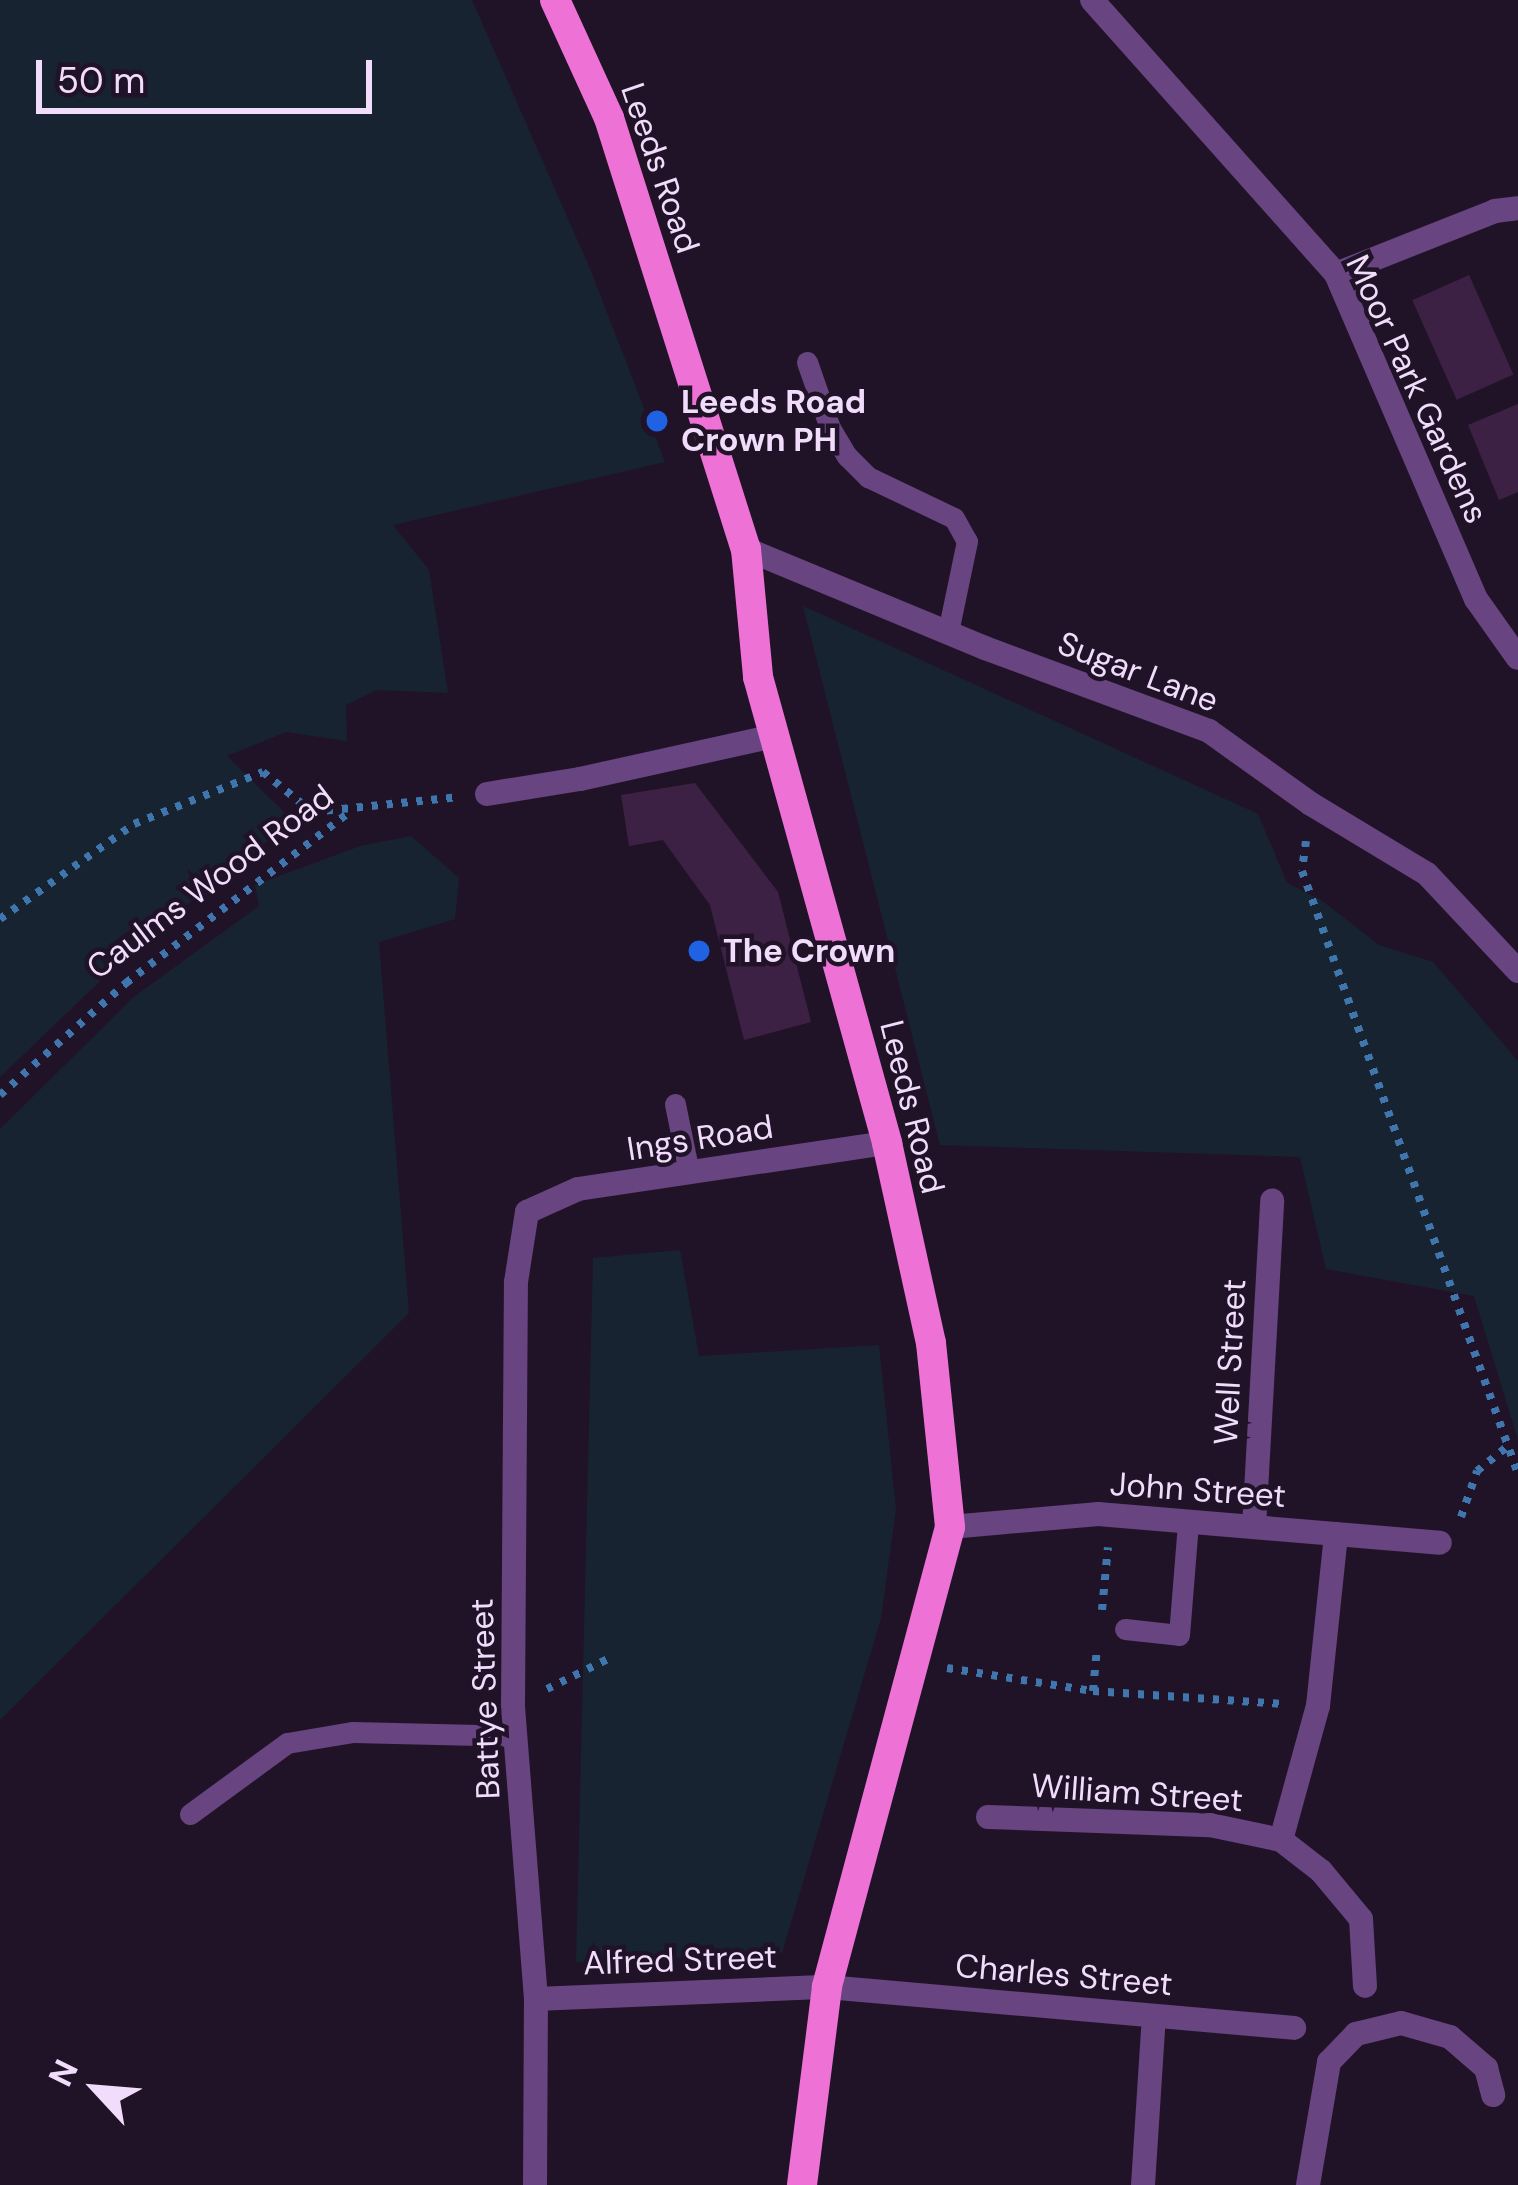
<!DOCTYPE html>
<html>
<head>
<meta charset="utf-8">
<style>
  body { margin:0 }
  #map { position:relative; width:1518px; height:2185px; overflow:hidden; background:#211327; font-family:"DM Sans",sans-serif }
  div>[style] { position:absolute }
  .green>* { inset:0; background:#172330 }
  .building>* { inset:0; background:#3d2145; transform-origin:0 0 }
  .path>* { height:8px; margin-top:-4px; transform-origin:0; background:repeating-linear-gradient(90deg,#3f76ad 0 6px,transparent 0 15px) }
  .service>* { height:21px; margin:-10.5px; padding:0 10.5px; transform-origin:10.5px; border-radius:10.5px; background:#684480 }
  .minor>* { height:24px; margin:-12px; padding:0 12px; transform-origin:12px; border-radius:12px; background:#684480 }
  .tertiary>* { height:24px; margin:-12px; padding:0 12px; transform-origin:12px; border-radius:12px; background:#684480 }
  .primary>* { height:30px; margin:-15px; padding:0 15px; transform-origin:15px; border-radius:15px; background:#ee71d6 }
  .dots>* { width:33px; height:33px; translate:-50% -50%; box-sizing:border-box; border:6px solid #211327; border-radius:50% }
  span { translate:-50% -50%; white-space:nowrap; text-align:center; line-height:1.15; -webkit-text-stroke:9px #211327; paint-order:stroke }
  .street-label { font-size:33px; color:#f1ddfb }
  .poi-label { font-size:33px; color:#f1ddfb; font-weight:700 }
  .left { translate:0 -50%; text-align:left }
  .north { position:absolute; left:36px; top:2029px; width:120px; height:120px; -webkit-text-stroke:9px #211327; paint-order:stroke; rotate:296deg; font-size:33px; font-weight:700; line-height:48px; text-align:center; color:#f1ddfb }
  .north::after { content:''; display:block; margin:auto; width:42px; height:54px; background:#f1ddfb; clip-path:polygon(50% 0,100% 100%,50% 72%,0 100%) }
  .scale { position:absolute; left:36px; top:60px; width:336px; height:54px; box-sizing:border-box; border:6px solid #f1ddfb; border-top:0; padding-left:15px; font-size:36px; line-height:42px; white-space:nowrap; color:#f1ddfb; -webkit-text-stroke:9px #211327; paint-order:stroke }
</style>
</head>
<body>
<div id="map">
  <div class="green">
    <i style="clip-path:polygon(0 0,472px 0,590px 269px,665px 462px,393px 525px,429px 570px,448px 693px,377px 690px,346px 705px,347px 741px,286px 732px,227px 756px,293px 821px,146px 937px,0 1077px)"></i>
    <i style="clip-path:polygon(803px 606px,1258px 814px,1287px 883px,1321px 900px,1379px 945px,1433px 962px,1518px 1061px,1518px 1440px,1474px 1296px,1326px 1269px,1300px 1157px,940px 1145px)"></i>
    <i style="clip-path:polygon(411px 836px,459px 878px,455px 919px,379px 942px,409px 1313px,0 1720px,0 1129px,135px 996px,259px 906px,255px 885px,360px 846px)"></i>
    <i style="clip-path:polygon(680px 1250px,699px 1356px,879px 1345px,896px 1509px,881px 1618px,782px 1953px,576px 1962px,593px 1258px)"></i>
  </div>
  <div class="building">
    <i style="left:1469px;top:275px;width:109px;height:62px;rotate:66deg"></i>
    <i style="clip-path:polygon(1518px 404px,1518px 492px,1499px 500px,1468px 425px)"></i>
    <i style="clip-path:polygon(695px 783px,778px 892px,811px 1022px,744px 1040px,710px 905px,663px 840px,629px 846px,621px 795px)"></i>
  </div>
  <div class="path">
    <i style="left:1306px;top:841px;width:30px;rotate:98deg"></i>
    <i style="left:1302px;top:871px;width:641px;rotate:70.29deg"></i>
    <i style="left:0;top:919px;width:164px;rotate:-35.3deg"></i>
    <i style="left:134px;top:824px;width:139px;rotate:-22deg"></i>
    <i style="left:263px;top:772px;width:63px;rotate:39.2deg"></i>
    <i style="left:312px;top:812px;width:148px;rotate:-5.8deg"></i>
    <i style="left:0;top:1095px;width:169px;rotate:-41.6deg"></i>
    <i style="left:126px;top:983px;width:280px;rotate:-37.4deg"></i>
    <i style="left:1461px;top:1517px;width:49px;rotate:-70.8deg"></i>
    <i style="left:1477px;top:1471px;width:40px;rotate:-39deg"></i>
    <i style="left:1102px;top:1610px;width:63px;rotate:-84.6deg"></i>
    <i style="left:947px;top:1668px;width:148px;rotate:9deg"></i>
    <i style="left:1093px;top:1691px;width:190px;rotate:3.9deg"></i>
    <i style="left:547px;top:1689px;width:72px;rotate:-26.2deg"></i>
    <i style="left:1093px;top:1691px;width:43px;rotate:-84.7deg"></i>
  </div>
  <div class="service">
    <i style="left:807px;top:362px;width:70px;rotate:70.8deg"></i>
    <i style="left:830px;top:428px;width:33px;rotate:59deg"></i>
    <i style="left:847px;top:456px;width:30px;rotate:45deg"></i>
    <i style="left:868px;top:477px;width:95px;rotate:25.5deg"></i>
    <i style="left:954px;top:518px;width:26px;rotate:61deg"></i>
    <i style="left:967px;top:541px;width:93px;rotate:101.8deg"></i>
    <i style="left:675px;top:1104px;width:70px;rotate:78.5deg"></i>
    <i style="left:1125px;top:1629px;width:54px;rotate:6.3deg"></i>
    <i style="left:1179px;top:1635px;width:113px;rotate:-85.4deg"></i>
    <i style="left:190px;top:1814px;width:120px;rotate:-36.2deg"></i>
    <i style="left:287px;top:1743px;width:67px;rotate:-9.5deg"></i>
    <i style="left:353px;top:1732px;width:163px;rotate:1.4deg"></i>
  </div>
  <div class="minor">
    <i style="left:1092px;top:0;width:367px;rotate:48.3deg"></i>
    <i style="left:1336px;top:274px;width:354px;rotate:66.7deg"></i>
    <i style="left:1476px;top:599px;width:72px;rotate:54.6deg"></i>
    <i style="left:1336px;top:274px;width:171px;rotate:-21.6deg"></i>
    <i style="left:1495px;top:211px;width:23px;rotate:-7deg"></i>
    <i style="left:487px;top:794px;width:94px;rotate:-9.2deg"></i>
    <i style="left:580px;top:779px;width:199px;rotate:-12.5deg"></i>
    <i style="left:950px;top:1527px;width:149px;rotate:-5deg"></i>
    <i style="left:1098px;top:1514px;width:343px;rotate:4.8deg"></i>
    <i style="left:1254px;top:1527px;width:327px;rotate:-86.8deg"></i>
    <i style="left:988px;top:1817px;width:222px;rotate:2.1deg"></i>
    <i style="left:1210px;top:1825px;width:73px;rotate:11.9deg"></i>
    <i style="left:1281px;top:1840px;width:51px;rotate:37.8deg"></i>
    <i style="left:1321px;top:1871px;width:62px;rotate:50.2deg"></i>
    <i style="left:1361px;top:1919px;width:67px;rotate:86.6deg"></i>
    <i style="left:1281px;top:1840px;width:139px;rotate:-74.6deg"></i>
    <i style="left:1318px;top:1706px;width:173px;rotate:-84deg"></i>
    <i style="left:536px;top:1999px;width:291px;rotate:-2.4deg"></i>
    <i style="left:827px;top:1987px;width:469px;rotate:5deg"></i>
    <i style="left:535px;top:2185px;width:186px;rotate:-89.7deg"></i>
    <i style="left:536px;top:1999px;width:295px;rotate:-94.5deg"></i>
    <i style="left:513px;top:1705px;width:423px;rotate:-89.6deg"></i>
    <i style="left:516px;top:1282px;width:71px;rotate:-81.1deg"></i>
    <i style="left:527px;top:1212px;width:56px;rotate:-24.3deg"></i>
    <i style="left:578px;top:1189px;width:312px;rotate:-8.5deg"></i>
    <i style="left:1143px;top:2185px;width:169px;rotate:-86.3deg"></i>
    <i style="left:1308px;top:2185px;width:125px;rotate:-80.3deg"></i>
    <i style="left:1329px;top:2062px;width:39px;rotate:-46deg"></i>
    <i style="left:1356px;top:2034px;width:46px;rotate:-13.7deg"></i>
    <i style="left:1401px;top:2023px;width:51px;rotate:15.9deg"></i>
    <i style="left:1450px;top:2037px;width:48px;rotate:40.7deg"></i>
    <i style="left:1486px;top:2068px;width:28px;rotate:75deg"></i>
  </div>
  <div class="tertiary">
    <i style="left:746px;top:549px;width:259px;rotate:22.5deg"></i>
    <i style="left:985px;top:648px;width:239px;rotate:20.3deg"></i>
    <i style="left:1209px;top:731px;width:125px;rotate:35.6deg"></i>
    <i style="left:1311px;top:804px;width:135px;rotate:31.1deg"></i>
    <i style="left:1427px;top:874px;width:133px;rotate:46.8deg"></i>
  </div>
  <div class="primary">
    <i style="left:555px;top:0;width:130px;rotate:65.4deg"></i>
    <i style="left:609px;top:118px;width:452px;rotate:72.4deg"></i>
    <i style="left:746px;top:549px;width:129px;rotate:84.6deg"></i>
    <i style="left:758px;top:677px;width:484px;rotate:74.5deg"></i>
    <i style="left:887px;top:1143px;width:205px;rotate:77.6deg"></i>
    <i style="left:931px;top:1343px;width:185px;rotate:84.1deg"></i>
    <i style="left:950px;top:1527px;width:476px;rotate:105deg"></i>
    <i style="left:827px;top:1987px;width:200px;rotate:97.2deg"></i>
  </div>
  <div class="dots">
    <i style="left:657px;top:421px;background:#2062e4"></i>
    <i style="left:699px;top:951px;background:#2062e4"></i>
  </div>
  <div class="street-label">
    <span style="left:660px;top:168px;rotate:71deg">Leeds Road</span>
    <span style="left:1417px;top:389px;rotate:65deg">Moor Park Gardens</span>
    <span style="left:1138px;top:672px;rotate:21deg">Sugar Lane</span>
    <span style="left:210px;top:882px;rotate:-37deg">Caulms Wood Road</span>
    <span style="left:912px;top:1107px;rotate:76deg">Leeds Road</span>
    <span style="left:700px;top:1138px;rotate:-9deg">Ings Road</span>
    <span style="left:1230px;top:1362px;rotate:-87deg">Well Street</span>
    <span style="left:1198px;top:1490px;rotate:4deg">John Street</span>
    <span style="left:485px;top:1699px;rotate:-92deg">Battye Street</span>
    <span style="left:1137px;top:1793px;rotate:4deg">William Street</span>
    <span style="left:680px;top:1960px;rotate:-2deg">Alfred Street</span>
    <span style="left:1064px;top:1975px;rotate:5deg">Charles Street</span>
  </div>
  <div class="poi-label">
    <span class="left" style="left:681px;top:421px">Leeds Road<br>Crown PH</span>
    <span class="left" style="left:723px;top:951px">The Crown</span>
  </div>
  <div class="north">N</div>
  <div class="scale">50 m</div>
</div>
</body>
</html>
